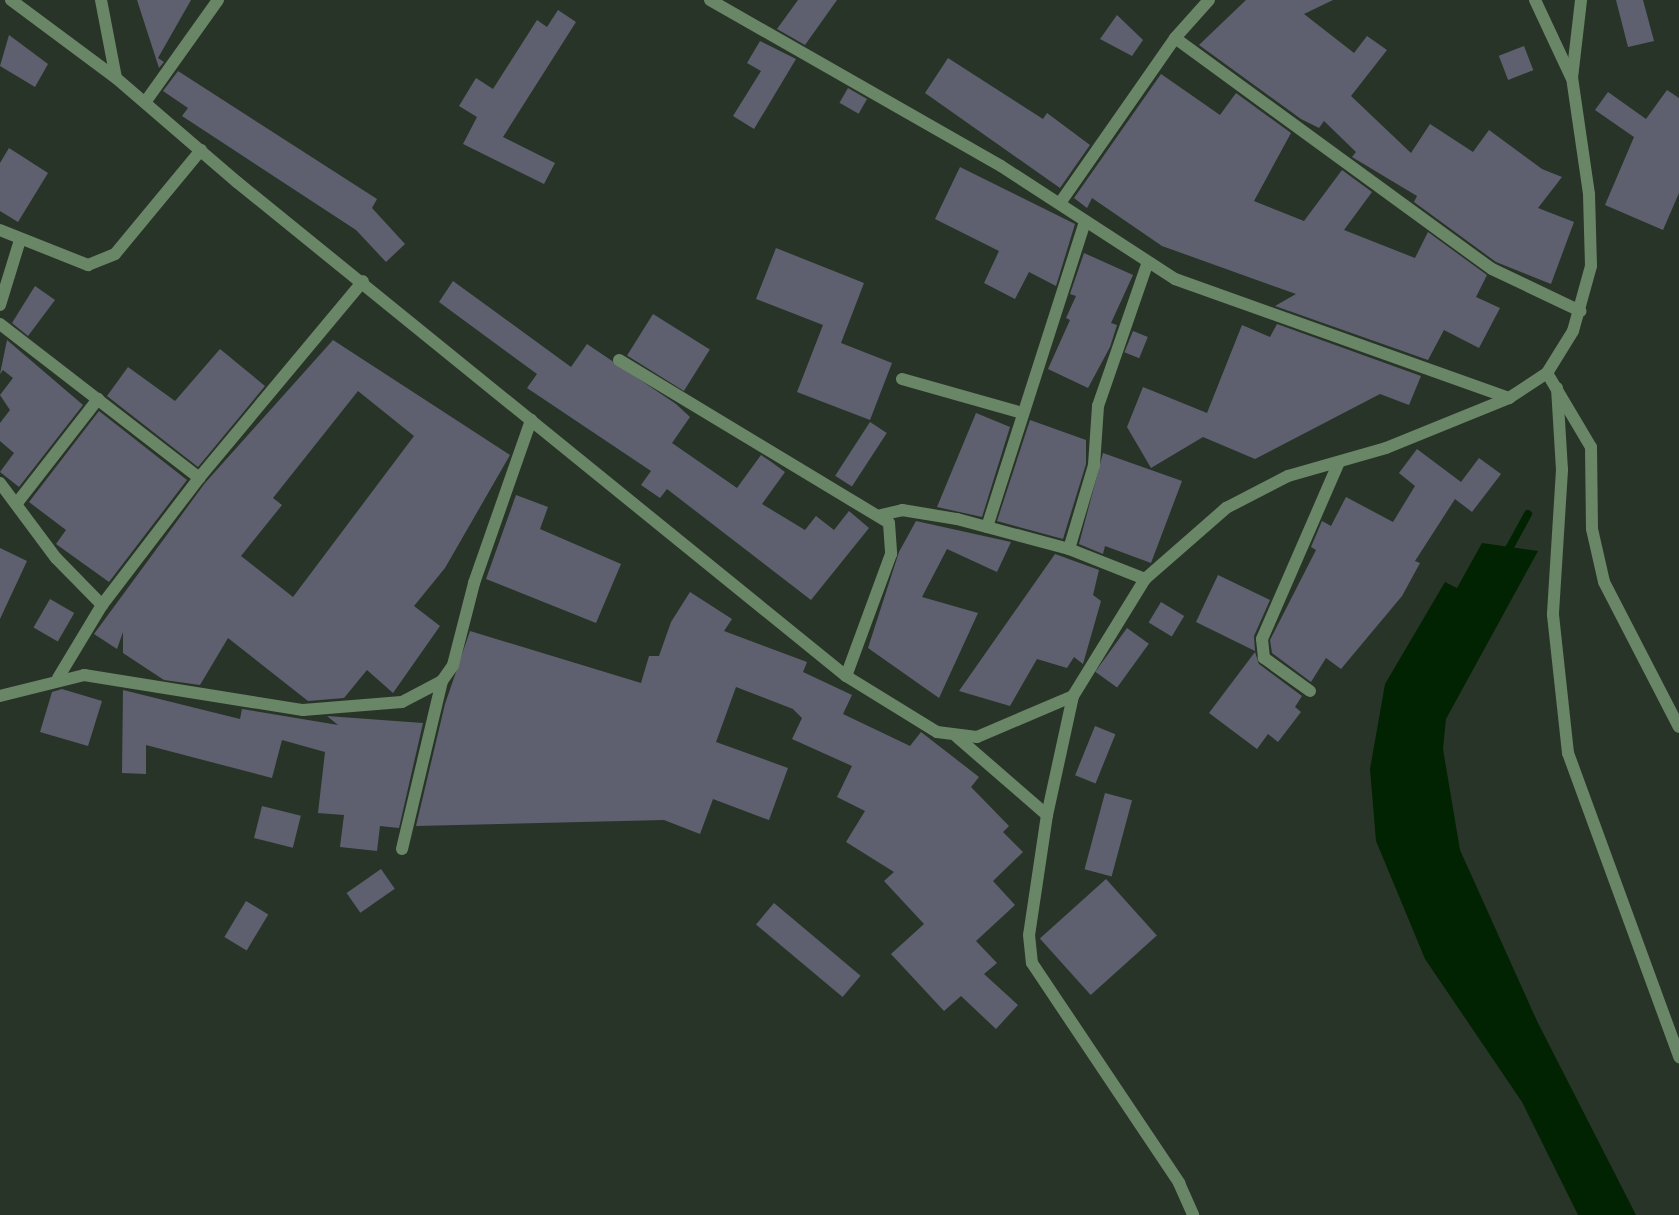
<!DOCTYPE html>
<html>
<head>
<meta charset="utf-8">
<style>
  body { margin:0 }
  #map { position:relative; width:1679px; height:1215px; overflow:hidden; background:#293428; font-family:Helvetica,sans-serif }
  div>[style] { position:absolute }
  .water>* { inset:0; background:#012302 }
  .stream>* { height:8px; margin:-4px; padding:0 4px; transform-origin:4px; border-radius:4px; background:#012302 }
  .building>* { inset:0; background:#5e606f; transform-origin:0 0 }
  .service>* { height:12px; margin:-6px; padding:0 6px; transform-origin:6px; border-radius:6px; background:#698767 }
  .minor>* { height:12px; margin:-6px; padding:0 6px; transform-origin:6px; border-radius:6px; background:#698767 }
  .tertiary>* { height:12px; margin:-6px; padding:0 6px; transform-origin:6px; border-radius:6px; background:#698767 }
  span { translate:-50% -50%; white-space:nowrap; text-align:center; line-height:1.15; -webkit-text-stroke:4.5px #1f2a1f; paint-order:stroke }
</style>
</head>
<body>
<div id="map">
  <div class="water">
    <i style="clip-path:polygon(1482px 543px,1538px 551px,1446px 719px,1443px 749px,1460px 850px,1537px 1021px,1636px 1215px,1578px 1215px,1522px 1102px,1425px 959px,1376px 841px,1370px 769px,1385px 684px,1445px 582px,1457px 588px)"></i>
  </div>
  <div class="stream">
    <i style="left:1505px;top:556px;width:48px;rotate:-61.3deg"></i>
  </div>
  <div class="building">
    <i style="clip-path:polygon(137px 0,191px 0,158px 58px,164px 62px,159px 68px)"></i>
    <i style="clip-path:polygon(798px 0,837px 0,805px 45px,777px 29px)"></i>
    <i style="clip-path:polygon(1246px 0,1333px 0,1304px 14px,1354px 53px,1367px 36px,1387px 50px,1351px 96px,1411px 153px,1430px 124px,1473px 152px,1489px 130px,1542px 169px,1562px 177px,1538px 208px,1574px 222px,1551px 284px,1496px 262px,1414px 202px,1417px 196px,1352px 157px,1356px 152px,1324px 121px,1319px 128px,1301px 119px,1199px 45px)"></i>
    <i style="clip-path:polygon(1616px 0,1643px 0,1654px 41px,1628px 47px)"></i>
    <i style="clip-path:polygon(558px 10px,576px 22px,503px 137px,555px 163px,544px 184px,463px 144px,477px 117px,459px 106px,476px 78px,493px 89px,537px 20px,547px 27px)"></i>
    <i style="clip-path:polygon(1117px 15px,1143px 40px,1132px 56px,1100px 39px)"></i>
    <i style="clip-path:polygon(9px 35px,48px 64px,35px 87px,0 66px)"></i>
    <i style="clip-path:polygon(760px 41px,796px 59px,754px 129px,733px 116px,761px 71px,747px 63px)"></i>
    <i style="left:1524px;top:46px;width:26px;height:27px;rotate:69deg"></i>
    <i style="clip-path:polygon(948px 58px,1043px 119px,1047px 113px,1090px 145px,1060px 188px,925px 93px)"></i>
    <i style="clip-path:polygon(178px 71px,377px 199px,372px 208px,405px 244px,386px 262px,356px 230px,182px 116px,188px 108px,163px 91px)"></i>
    <i style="clip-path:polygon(1161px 74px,1220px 115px,1236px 93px,1291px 133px,1254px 201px,1304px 221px,1342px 170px,1372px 192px,1344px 230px,1415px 258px,1428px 232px,1487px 275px,1476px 297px,1500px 308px,1479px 348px,1444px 330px,1428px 360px,1275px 306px,1296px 294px,1162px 246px,1092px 198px,1087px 208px,1074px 198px)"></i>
    <i style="left:848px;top:88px;width:22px;height:17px;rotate:30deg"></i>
    <i style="clip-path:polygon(1667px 90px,1679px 98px,1679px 193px,1663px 230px,1605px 205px,1634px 137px,1595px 110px,1608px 92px,1646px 119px)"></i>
    <i style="clip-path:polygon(9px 148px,48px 173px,18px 222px,0 211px,0 163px)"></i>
    <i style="clip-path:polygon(960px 167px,1075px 224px,1056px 286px,1029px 272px,1015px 299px,984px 283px,999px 251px,935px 219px)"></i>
    <i style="clip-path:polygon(776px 248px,864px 283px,841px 343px,892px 363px,870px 420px,797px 392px,823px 325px,756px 299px)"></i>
    <i style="clip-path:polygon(1084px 253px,1133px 275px,1111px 323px,1117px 325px,1110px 347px,1088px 388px,1048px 369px,1070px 320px,1066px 318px,1076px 296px,1070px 294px)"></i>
    <i style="clip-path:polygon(453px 281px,571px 367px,587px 344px,676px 404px,690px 417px,672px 443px,737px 488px,761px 455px,770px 461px,785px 472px,762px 504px,805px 530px,816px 516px,834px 530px,849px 511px,869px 528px,811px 600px,667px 489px,660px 498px,641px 485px,651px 471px,527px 388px,537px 374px,439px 302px)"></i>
    <i style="clip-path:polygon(35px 286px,55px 300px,28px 336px,12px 323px)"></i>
    <i style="left:653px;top:314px;width:67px;height:49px;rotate:32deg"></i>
    <i style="clip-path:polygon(1277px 324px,1421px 376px,1409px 405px,1380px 394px,1255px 459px,1203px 437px,1151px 468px,1127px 427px,1143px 387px,1207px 413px,1242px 325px,1270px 337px)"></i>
    <i style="left:1133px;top:331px;width:16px;height:23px;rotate:22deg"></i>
    <i style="clip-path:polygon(7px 340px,83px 405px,19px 487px,0 472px,14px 453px,0 441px,0 423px,10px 410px,0 395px,13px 378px,3px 370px,0 374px)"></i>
    <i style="clip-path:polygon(evenodd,333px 340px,510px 455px,445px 568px,414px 606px,440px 626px,393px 693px,367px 670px,344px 698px,308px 701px,228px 638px,200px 685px,164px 680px,123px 653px,123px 632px,117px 649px,94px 634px,205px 483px,333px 340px,358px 391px,414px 436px,293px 597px,241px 556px,282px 505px,273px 498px,358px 391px)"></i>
    <i style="clip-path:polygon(220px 349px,265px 386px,198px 467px,107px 396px,128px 367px,175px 401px)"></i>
    <i style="clip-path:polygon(99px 411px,187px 480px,109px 582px,56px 544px,66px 530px,29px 502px)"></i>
    <i style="clip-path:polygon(976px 413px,1010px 427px,982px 517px,937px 507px)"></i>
    <i style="clip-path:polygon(1030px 420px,1086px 440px,1086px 464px,1063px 539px,997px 521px)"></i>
    <i style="left:870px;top:422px;width:20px;height:64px;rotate:33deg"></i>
    <i style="clip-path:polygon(1417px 449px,1461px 482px,1479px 458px,1501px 474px,1472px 512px,1455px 499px,1415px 561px,1420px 563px,1402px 596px,1341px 669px,1326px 658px,1311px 682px,1272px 653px,1270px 640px,1316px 550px,1311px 547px,1322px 521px,1331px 526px,1346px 497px,1393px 522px,1415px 486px,1399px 473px)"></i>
    <i style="clip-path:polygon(1103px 453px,1182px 481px,1151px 563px,1105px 546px,1103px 554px,1079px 544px)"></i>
    <i style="clip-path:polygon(516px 495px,548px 507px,540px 529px,621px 564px,596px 623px,486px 579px)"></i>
    <i style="clip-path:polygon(916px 521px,1011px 542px,997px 572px,947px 549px,922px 597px,978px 613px,939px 698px,868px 648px,899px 552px)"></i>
    <i style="clip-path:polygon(0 548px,27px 561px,0 619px)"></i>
    <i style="clip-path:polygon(1055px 554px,1099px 570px,1093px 595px,1101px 601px,1083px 664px,1074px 657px,1067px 668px,1037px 659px,1010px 706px,959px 691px)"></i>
    <i style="clip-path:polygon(1218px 575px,1270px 600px,1254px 636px,1255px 651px,1196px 622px)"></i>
    <i style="clip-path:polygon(690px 592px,732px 619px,724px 631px,807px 662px,803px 672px,852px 695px,843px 714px,910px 746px,921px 732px,979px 777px,971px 787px,1009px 826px,1003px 832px,1023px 852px,993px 881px,1015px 905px,976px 941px,997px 963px,984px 974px,1018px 1005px,996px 1029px,961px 996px,944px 1011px,891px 954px,924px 924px,884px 881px,894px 872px,846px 842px,865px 811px,837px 797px,852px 766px,792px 739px,802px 718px,793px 709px,736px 687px,716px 742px,788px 768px,769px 820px,713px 799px,700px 834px,664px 820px,416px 826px,445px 704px,470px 631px,641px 683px,649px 656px,659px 656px,671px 622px)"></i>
    <i style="left:50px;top:599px;width:28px;height:33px;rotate:30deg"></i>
    <i style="left:1161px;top:602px;width:27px;height:24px;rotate:31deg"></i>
    <i style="left:1127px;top:628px;width:27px;height:54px;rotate:36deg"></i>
    <i style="clip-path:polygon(1255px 652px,1259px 664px,1302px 696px,1295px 707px,1301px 712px,1278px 742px,1268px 734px,1257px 749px,1209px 713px)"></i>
    <i style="clip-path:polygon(62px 689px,102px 701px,88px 746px,40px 732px,52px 692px)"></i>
    <i style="clip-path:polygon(123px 690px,240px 719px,242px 709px,338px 725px,327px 716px,423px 723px,399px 828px,380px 826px,377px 851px,340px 847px,344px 815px,318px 813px,325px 752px,282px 740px,272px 778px,146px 745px,146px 774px,122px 773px)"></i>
    <i style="left:1095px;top:726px;width:22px;height:53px;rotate:22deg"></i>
    <i style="left:1105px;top:793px;width:28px;height:79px;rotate:15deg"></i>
    <i style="left:262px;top:806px;width:40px;height:33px;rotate:14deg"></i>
    <i style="left:381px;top:869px;width:24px;height:42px;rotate:55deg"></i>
    <i style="left:1106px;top:879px;width:76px;height:89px;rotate:48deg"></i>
    <i style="left:246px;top:901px;width:26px;height:42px;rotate:31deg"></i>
    <i style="left:774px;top:903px;width:113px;height:28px;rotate:40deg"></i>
  </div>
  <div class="service">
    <i style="left:1557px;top:388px;width:82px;rotate:86.5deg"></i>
    <i style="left:1562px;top:470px;width:145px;rotate:93.6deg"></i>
    <i style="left:1553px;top:615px;width:139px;rotate:83.8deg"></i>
    <i style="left:1568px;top:753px;width:324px;rotate:69.9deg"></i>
  </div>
  <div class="minor">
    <i style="left:11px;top:0;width:131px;rotate:36.6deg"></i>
    <i style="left:710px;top:0;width:335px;rotate:29.7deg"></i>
    <i style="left:1001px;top:166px;width:207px;rotate:33deg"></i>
    <i style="left:1175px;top:279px;width:355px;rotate:19.6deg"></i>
    <i style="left:1175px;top:38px;width:392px;rotate:36.1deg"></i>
    <i style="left:1492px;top:269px;width:98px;rotate:25.5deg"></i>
    <i style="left:146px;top:101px;width:124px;rotate:-54.5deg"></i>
    <i style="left:1060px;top:203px;width:201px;rotate:-55.1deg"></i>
    <i style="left:1175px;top:38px;width:51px;rotate:-48.2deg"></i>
    <i style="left:0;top:230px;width:95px;rotate:21.7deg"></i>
    <i style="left:88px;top:265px;width:29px;rotate:-22deg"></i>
    <i style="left:115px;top:254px;width:135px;rotate:-50.4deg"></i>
    <i style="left:0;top:305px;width:68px;rotate:-72.9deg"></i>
    <i style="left:0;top:324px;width:252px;rotate:37.7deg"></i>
    <i style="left:619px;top:360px;width:315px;rotate:31.1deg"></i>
    <i style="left:889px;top:523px;width:31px;rotate:86deg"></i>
    <i style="left:891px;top:554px;width:130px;rotate:110.2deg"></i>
    <i style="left:1547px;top:373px;width:86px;rotate:59.3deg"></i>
    <i style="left:1591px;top:447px;width:82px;rotate:89.3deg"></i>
    <i style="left:1592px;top:529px;width:54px;rotate:77.2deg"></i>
    <i style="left:1604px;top:582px;width:163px;rotate:62.7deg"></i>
    <i style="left:902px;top:379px;width:125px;rotate:15.8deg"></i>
    <i style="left:0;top:483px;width:94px;rotate:53.3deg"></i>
    <i style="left:56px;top:558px;width:66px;rotate:45.6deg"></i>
    <i style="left:17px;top:503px;width:132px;rotate:-52.1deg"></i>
    <i style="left:881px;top:515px;width:22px;rotate:-13deg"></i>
    <i style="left:902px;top:510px;width:56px;rotate:9.3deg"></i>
    <i style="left:957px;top:519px;width:116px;rotate:15deg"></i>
    <i style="left:1069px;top:549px;width:82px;rotate:21.5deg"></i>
    <i style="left:987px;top:527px;width:321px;rotate:-72.2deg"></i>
    <i style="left:1069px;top:549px;width:88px;rotate:-73.4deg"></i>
    <i style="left:1094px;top:465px;width:59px;rotate:-86.1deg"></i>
    <i style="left:1098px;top:406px;width:152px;rotate:-70.9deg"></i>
    <i style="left:58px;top:678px;width:85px;rotate:-58.9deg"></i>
    <i style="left:102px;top:605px;width:160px;rotate:-52.6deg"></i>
    <i style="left:199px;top:478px;width:256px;rotate:-50.2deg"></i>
    <i style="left:1310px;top:691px;width:57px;rotate:-144.3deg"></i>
    <i style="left:1264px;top:658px;width:19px;rotate:-96deg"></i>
    <i style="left:1262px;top:639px;width:193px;rotate:-66.5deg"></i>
    <i style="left:0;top:696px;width:87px;rotate:-14deg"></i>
    <i style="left:84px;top:675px;width:222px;rotate:9.1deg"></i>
    <i style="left:303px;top:710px;width:99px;rotate:-4.6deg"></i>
    <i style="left:402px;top:702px;width:45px;rotate:-27.7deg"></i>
    <i style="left:442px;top:681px;width:19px;rotate:-55deg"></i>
    <i style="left:453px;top:665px;width:85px;rotate:-75.6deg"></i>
    <i style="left:474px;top:583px;width:173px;rotate:-70.7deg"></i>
    <i style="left:402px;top:849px;width:173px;rotate:-76.6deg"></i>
  </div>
  <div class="tertiary">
    <i style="left:101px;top:0;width:79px;rotate:79.1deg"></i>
    <i style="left:116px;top:78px;width:160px;rotate:40.7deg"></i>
    <i style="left:237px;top:182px;width:784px;rotate:39.05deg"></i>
    <i style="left:846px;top:676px;width:107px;rotate:31.6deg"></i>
    <i style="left:937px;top:732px;width:40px;rotate:7.1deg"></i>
    <i style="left:977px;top:737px;width:104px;rotate:-23.1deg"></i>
    <i style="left:1073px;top:696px;width:137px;rotate:-58.4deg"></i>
    <i style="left:1145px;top:579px;width:108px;rotate:-41.2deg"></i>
    <i style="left:1226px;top:508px;width:70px;rotate:-27.3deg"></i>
    <i style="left:1288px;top:476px;width:102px;rotate:-15.9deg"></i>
    <i style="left:1386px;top:448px;width:133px;rotate:-22.1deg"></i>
    <i style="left:1509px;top:398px;width:45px;rotate:-33.3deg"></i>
    <i style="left:1547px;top:373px;width:49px;rotate:-58.2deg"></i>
    <i style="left:1573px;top:331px;width:67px;rotate:-74.5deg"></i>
    <i style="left:1591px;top:266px;width:72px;rotate:-91.6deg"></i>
    <i style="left:1589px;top:194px;width:117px;rotate:-98.3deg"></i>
    <i style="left:1572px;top:78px;width:79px;rotate:-83.4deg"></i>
    <i style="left:1535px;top:0;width:85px;rotate:64.9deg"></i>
    <i style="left:1073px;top:696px;width:122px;rotate:102.3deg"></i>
    <i style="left:1047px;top:815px;width:121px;rotate:98.5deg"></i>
    <i style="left:1029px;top:935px;width:28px;rotate:84deg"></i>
    <i style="left:1032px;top:963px;width:265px;rotate:56.2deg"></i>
    <i style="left:1179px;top:1183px;width:35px;rotate:66deg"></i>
    <i style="left:957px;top:737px;width:119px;rotate:40.9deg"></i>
  </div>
</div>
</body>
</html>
